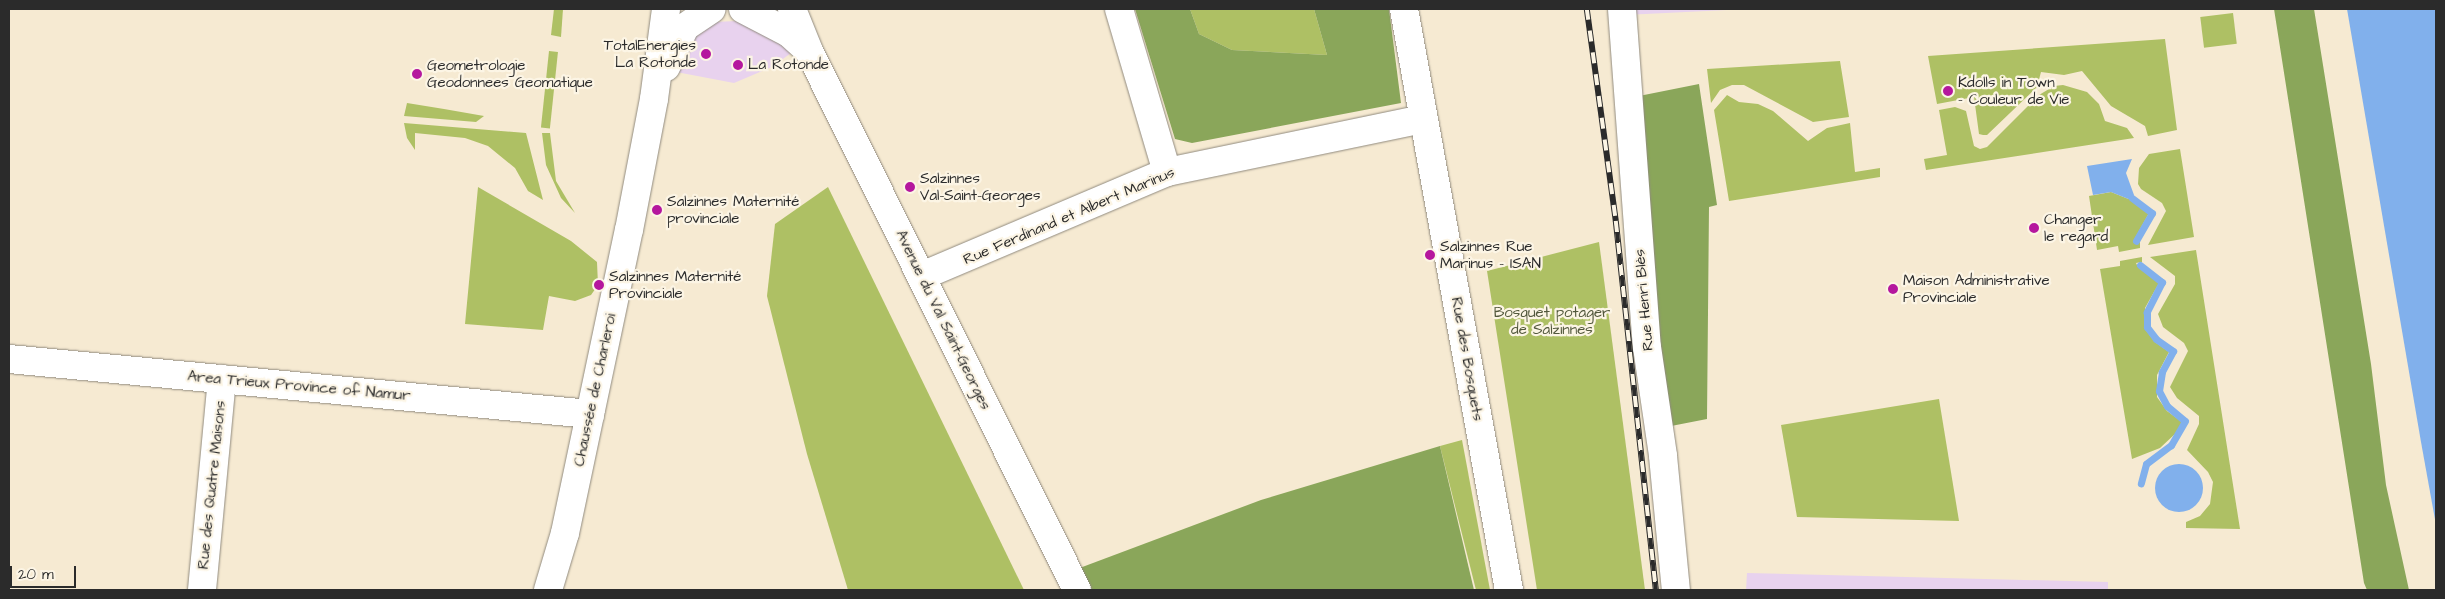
<!DOCTYPE html>
<html>
<head>
<meta charset="utf-8">
<style>
  body { margin:0 }
  #map { position:relative; width:2445px; height:599px; overflow:hidden; background:#f6ead2; font-family:"Architects Daughter",sans-serif }
  div>[style] { position:absolute }
  .built>* { inset:0; background:#e8d2ee }
  .green>* { inset:0; background:#aec064; transform-origin:0 0 }
  .forest>* { inset:0; background:#8aa65a }
  .water>* { inset:0; background:#81b0ec }
  .round { border-radius:50% }
  .stream>* { height:7px; margin:-3.5px; padding:0 3.5px; transform-origin:3.5px; border-radius:3.5px; background:#81b0ec }
  .roads { filter:drop-shadow(0 0 1px #908a7e) drop-shadow(0 0 1px #908a7e) }
  .minor>* { height:28px; margin:-14px; padding:0 14px; transform-origin:14px; border-radius:14px; background:#fff }
  .major>* { height:28px; margin:-14px; padding:0 14px; transform-origin:14px; border-radius:14px; background:#fff }
  .rail>* { height:5.5px; margin-top:-2.75px; transform-origin:0; background:repeating-linear-gradient(90deg,#fcf5e5 0 11px,#2b2b2b 0 22px); box-sizing:border-box; border-block:1px solid #2b2b2b }
  .dots>* { width:14px; height:14px; translate:-50% -50%; box-sizing:border-box; border:2px solid #fcf5e5; border-radius:50% }
  span { translate:-50% -50%; white-space:nowrap; text-align:center; line-height:1.15; -webkit-text-stroke:4.5px #fcf5e5; paint-order:stroke }
  .poi-label { font-size:15px; color:#2b2b2b }
  .right { translate:-100% -50%; text-align:right }
  .left { translate:0 -50%; text-align:left }
  .street-label { font-size:15px; color:#2b2b2b }
  .park-label { font-size:15px; color:#52583c }
  .frame { position:absolute; inset:0; border:10px solid #2b2b2b; pointer-events:none }
  .scale { position:absolute; left:10px; top:566px; width:66px; height:22px; box-sizing:border-box; border:2px solid #2b2b2b; border-top:0; padding-left:6px; font-size:15px; line-height:18px; white-space:nowrap; color:#2b2b2b; -webkit-text-stroke:4px #fcf5e5; paint-order:stroke }
</style>
</head>
<body>
<div id="map">
  <div class="built">
    <i style="clip-path:polygon(1625px 9px,1747px 9px,1625px 15px)"></i>
    <i style="clip-path:polygon(737px 21px,768px 29px,791px 53px,772px 67px,734px 83px,671px 71px,680px 47px,714px 22px)"></i>
    <i style="clip-path:polygon(1747px 573px,2108px 582px,2108px 590px,1746px 590px)"></i>
  </div>
  <div class="green">
    <i style="clip-path:polygon(554px 9px,563px 9px,561px 37px,551px 35px)"></i>
    <i style="clip-path:polygon(1190px 9px,1314px 9px,1327px 55px,1232px 50px,1199px 34px)"></i>
    <i style="left:2233px;top:13px;width:31px;height:33px;rotate:83deg"></i>
    <i style="clip-path:polygon(2165px 39px,2177px 130px,2148px 136px,2145px 126px,2111px 106px,2082px 71px,2064px 75px,2041px 72px,2037px 87px,1987px 135px,1983px 135px,1979px 134px,1974px 97px,1937px 104px,1928px 56px)"></i>
    <i style="left:549px;top:51px;width:9px;height:77px;rotate:6deg"></i>
    <i style="clip-path:polygon(1840px 61px,1849px 117px,1813px 122px,1744px 85px,1732px 85px,1720px 90px,1711px 103px,1707px 69px)"></i>
    <i style="clip-path:polygon(2063px 85px,2087px 92px,2099px 104px,2105px 121px,2127px 128px,2134px 138px,1926px 170px,1924px 159px,1947px 155px,1939px 110px,1955px 107px,1966px 111px,1974px 146px,1980px 149px,1987px 147px,2039px 95px,2054px 86px)"></i>
    <i style="clip-path:polygon(1727px 95px,1739px 102px,1758px 104px,1773px 111px,1808px 141px,1827px 128px,1850px 123px,1855px 172px,1880px 168px,1880px 177px,1729px 201px,1714px 110px)"></i>
    <i style="clip-path:polygon(407px 103px,444px 109px,484px 116px,476px 122px,404px 116px)"></i>
    <i style="clip-path:polygon(404px 123px,526px 133px,543px 200px,528px 191px,515px 168px,488px 146px,465px 138px,415px 133px,415px 150px,407px 138px)"></i>
    <i style="clip-path:polygon(550px 133px,556px 181px,575px 213px,561px 198px,546px 165px,542px 133px)"></i>
    <i style="clip-path:polygon(2180px 149px,2194px 237px,2148px 245px,2166px 211px,2162px 203px,2141px 189px,2138px 184px,2139px 168px,2149px 154px)"></i>
    <i style="clip-path:polygon(478px 187px,571px 241px,597px 262px,598px 285px,591px 295px,575px 301px,549px 296px,543px 330px,465px 324px)"></i>
    <i style="clip-path:polygon(828px 187px,1024px 590px,848px 590px,807px 454px,767px 296px,775px 224px)"></i>
    <i style="clip-path:polygon(2111px 192px,2131px 200px,2149px 213px,2134px 240px,2134px 243px,2140px 242px,2140px 248px,2119px 252px,2118px 246px,2097px 250px,2089px 196px)"></i>
    <i style="clip-path:polygon(1599px 242px,1645px 590px,1537px 590px,1487px 271px)"></i>
    <i style="clip-path:polygon(2196px 250px,2240px 529px,2186px 528px,2186px 522px,2200px 516px,2210px 504px,2213px 482px,2208px 472px,2187px 450px,2199px 424px,2199px 416px,2177px 398px,2170px 387px,2188px 351px,2184px 343px,2163px 327px,2158px 314px,2175px 284px,2175px 276px,2150px 257px)"></i>
    <i style="clip-path:polygon(2142px 257px,2142px 262px,2136px 263px,2138px 267px,2159px 283px,2145px 308px,2145px 329px,2155px 342px,2169px 352px,2157px 375px,2157px 397px,2167px 411px,2182px 422px,2176px 433px,2160px 448px,2132px 459px,2100px 269px,2120px 266px,2120px 261px)"></i>
    <i style="clip-path:polygon(1939px 399px,1959px 521px,1797px 517px,1781px 425px)"></i>
    <i style="clip-path:polygon(1462px 440px,1490px 590px,1476px 590px,1440px 446px)"></i>
  </div>
  <div class="forest">
    <i style="clip-path:polygon(1135px 9px,1190px 9px,1199px 34px,1232px 50px,1327px 55px,1314px 9px,1389px 9px,1401px 103px,1192px 143px,1175px 139px)"></i>
    <i style="clip-path:polygon(2274px 9px,2314px 9px,2371px 364px,2386px 485px,2409px 590px,2367px 590px,2364px 583px)"></i>
    <i style="clip-path:polygon(1699px 84px,1717px 205px,1709px 207px,1707px 419px,1666px 427px,1634px 97px)"></i>
    <i style="clip-path:polygon(1440px 446px,1474px 590px,1088px 590px,1077px 569px,1261px 500px)"></i>
  </div>
  <div class="water">
    <i style="clip-path:polygon(2347px 9px,2436px 9px,2436px 525px,2421px 442px)"></i>
    <i style="clip-path:polygon(2132px 159px,2126px 173px,2134px 195px,2131px 200px,2111px 192px,2093px 195px,2087px 166px)"></i>
    <i class="round" style="left:2155px;top:464px;width:48px;height:48px"></i>
  </div>
  <div class="stream">
    <i style="left:2132px;top:198px;width:25px;rotate:37deg"></i>
    <i style="left:2152px;top:213px;width:32px;rotate:120deg"></i>
    <i style="left:2140px;top:265px;width:28px;rotate:38deg"></i>
    <i style="left:2162px;top:282px;width:34px;rotate:117deg"></i>
    <i style="left:2147px;top:312px;width:15px;rotate:90deg"></i>
    <i style="left:2147px;top:327px;width:15px;rotate:53deg"></i>
    <i style="left:2156px;top:339px;width:21px;rotate:35deg"></i>
    <i style="left:2173px;top:351px;width:24px;rotate:118deg"></i>
    <i style="left:2162px;top:372px;width:19px;rotate:99deg"></i>
    <i style="left:2159px;top:391px;width:17px;rotate:62deg"></i>
    <i style="left:2167px;top:406px;width:23px;rotate:40deg"></i>
    <i style="left:2185px;top:421px;width:28px;rotate:120deg"></i>
    <i style="left:2171px;top:445px;width:31px;rotate:143deg"></i>
    <i style="left:2146px;top:464px;width:20px;rotate:105deg"></i>
  </div>
  <div class="roads">
    <div class="minor">
      <i style="left:1119px;top:9px;width:170px;rotate:73.6deg"></i>
      <i style="left:1404px;top:9px;width:590px;rotate:79.76deg"></i>
      <i style="left:1622px;top:9px;width:339px;rotate:85.8deg"></i>
      <i style="left:1647px;top:347px;width:110px;rotate:81.6deg"></i>
      <i style="left:1663px;top:456px;width:135px;rotate:84.5deg"></i>
      <i style="left:922px;top:276px;width:266px;rotate:-23deg"></i>
      <i style="left:1167px;top:172px;width:262px;rotate:-11.7deg"></i>
      <i style="left:9px;top:359px;width:584px;rotate:5.41deg"></i>
      <i style="left:202px;top:590px;width:212px;rotate:-84.6deg"></i>
    </div>
    <div class="major">
      <i style="left:743px;top:9px;width:52px;rotate:27.6deg"></i>
      <i style="left:789px;top:33px;width:25px;rotate:42deg"></i>
      <i style="left:792px;top:9px;width:45px;rotate:68deg"></i>
      <i style="left:809px;top:51px;width:602px;rotate:63.56deg"></i>
      <i style="left:666px;top:67px;width:44px;rotate:-64.6deg"></i>
      <i style="left:685px;top:27px;width:32px;rotate:-34deg"></i>
      <i style="left:548px;top:590px;width:59px;rotate:-73.4deg"></i>
      <i style="left:565px;top:533px;width:310px;rotate:-78.1deg"></i>
      <i style="left:629px;top:230px;width:133px;rotate:-79.2deg"></i>
      <i style="left:654px;top:99px;width:91px;rotate:-82.4deg"></i>
    </div>
  </div>
  <div class="rail">
    <i style="left:1587px;top:9px;width:214px;rotate:82.2deg"></i>
    <i style="left:1616px;top:221px;width:371px;rotate:83.8deg"></i>
  </div>
  <div class="dots">
    <i style="left:706px;top:54px;background:#b5179e"></i>
    <i style="left:738px;top:65px;background:#b5179e"></i>
    <i style="left:417px;top:74px;background:#b5179e"></i>
    <i style="left:1948px;top:91px;background:#b5179e"></i>
    <i style="left:910px;top:187px;background:#b5179e"></i>
    <i style="left:657px;top:210px;background:#b5179e"></i>
    <i style="left:2034px;top:228px;background:#b5179e"></i>
    <i style="left:1430px;top:255px;background:#b5179e"></i>
    <i style="left:599px;top:285px;background:#b5179e"></i>
    <i style="left:1893px;top:289px;background:#b5179e"></i>
  </div>
  <div class="poi-label">
    <span class="right" style="left:696px;top:54px">TotalEnergies<br>La Rotonde</span>
    <span class="left" style="left:427px;top:74px">Geometrologie<br>Geodonnees Geomatique</span>
    <span class="left" style="left:748px;top:65px">La Rotonde</span>
    <span class="left" style="left:1958px;top:91px">Kdolls in Town<br>- Couleur de Vie</span>
    <span class="left" style="left:920px;top:187px">Salzinnes<br>Val-Saint-Georges</span>
    <span class="left" style="left:667px;top:210px">Salzinnes Maternité<br>provinciale</span>
    <span class="left" style="left:2044px;top:228px">Changer<br>le regard</span>
    <span class="left" style="left:1440px;top:255px">Salzinnes Rue<br>Marinus - ISAN</span>
    <span class="left" style="left:609px;top:285px">Salzinnes Maternité<br>Provinciale</span>
    <span class="left" style="left:1903px;top:289px">Maison Administrative<br>Provinciale</span>
  </div>
  <div class="street-label">
    <span style="left:1069px;top:216px;rotate:-23deg">Rue Ferdinand et Albert Marinus</span>
    <span style="left:1644px;top:300px;rotate:-95deg">Rue Henri Blès</span>
    <span style="left:943px;top:320px;rotate:64deg">Avenue du Val Saint-Georges</span>
    <span style="left:1467px;top:359px;rotate:80deg">Rue des Bosquets</span>
    <span style="left:299px;top:386px;rotate:5deg">Area Trieux Province of Namur</span>
    <span style="left:595px;top:390px;rotate:-78deg">Chaussée de Charleroi</span>
    <span style="left:212px;top:485px;rotate:-84deg">Rue des Quatre Maisons</span>
  </div>
  <div class="park-label">
    <span style="left:1552px;top:321px">Bosquet potager<br>de Salzinnes</span>
  </div>
  <div class="frame"></div>
  <div class="scale">20 m</div>
</div>
</body>
</html>
